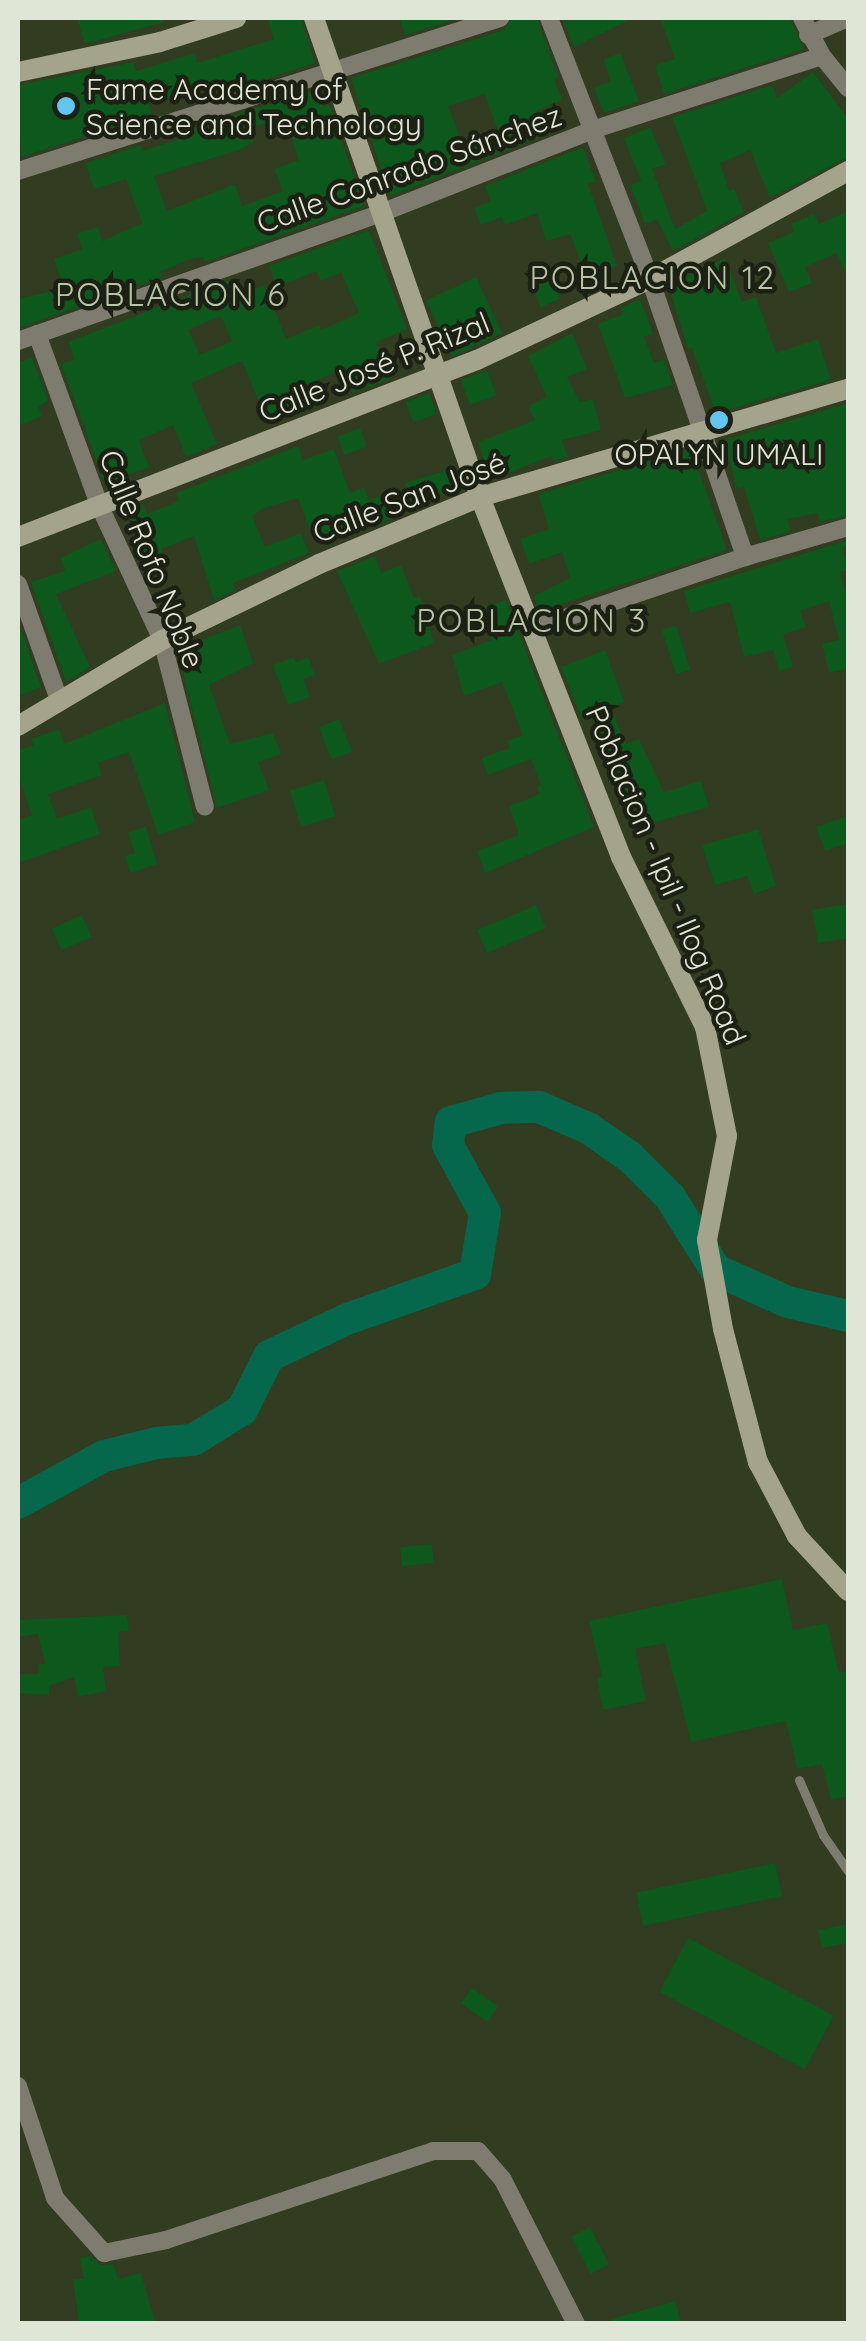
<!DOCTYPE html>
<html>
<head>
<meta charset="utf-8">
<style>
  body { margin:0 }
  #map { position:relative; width:866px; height:2341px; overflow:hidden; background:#313c20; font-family:Quicksand,sans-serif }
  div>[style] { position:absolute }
  .river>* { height:32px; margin:-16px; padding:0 16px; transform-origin:16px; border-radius:16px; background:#05674b }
  .building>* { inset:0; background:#0c581d; transform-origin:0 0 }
  .lane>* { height:9px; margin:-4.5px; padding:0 4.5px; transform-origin:4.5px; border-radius:4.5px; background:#7d7c6e }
  .street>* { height:18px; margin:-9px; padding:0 9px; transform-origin:9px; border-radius:9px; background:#7d7c6e }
  .secondary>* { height:20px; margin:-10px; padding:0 10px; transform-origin:10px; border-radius:10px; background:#a4a38c }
  .dots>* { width:28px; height:28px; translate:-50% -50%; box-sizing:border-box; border:5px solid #1c2114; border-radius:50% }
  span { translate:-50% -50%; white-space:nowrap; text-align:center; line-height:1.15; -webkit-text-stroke:9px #1c2114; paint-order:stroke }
  .poi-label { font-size:30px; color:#dfe6d5 }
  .left { translate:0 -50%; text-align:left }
  .street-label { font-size:30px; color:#dfe6d5 }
  .neighbourhood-label { font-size:32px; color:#b7c5a4; letter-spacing:2.5px }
  .frame { position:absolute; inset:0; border:20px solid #dfe6d5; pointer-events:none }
</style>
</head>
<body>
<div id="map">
  <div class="river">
    <i style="left:18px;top:1503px;width:98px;rotate:-28.7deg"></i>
    <i style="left:104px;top:1456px;width:54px;rotate:-14deg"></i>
    <i style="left:156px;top:1443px;width:37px;rotate:-5deg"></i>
    <i style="left:193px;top:1440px;width:57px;rotate:-31.5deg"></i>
    <i style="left:242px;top:1410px;width:60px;rotate:-63.4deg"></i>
    <i style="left:269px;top:1356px;width:86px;rotate:-25.4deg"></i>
    <i style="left:347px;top:1319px;width:136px;rotate:-19.4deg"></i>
    <i style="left:475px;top:1274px;width:62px;rotate:-80.7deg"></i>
    <i style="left:485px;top:1213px;width:77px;rotate:-118.6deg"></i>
    <i style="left:448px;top:1145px;width:23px;rotate:-83deg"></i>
    <i style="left:451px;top:1122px;width:52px;rotate:-15.6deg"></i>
    <i style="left:501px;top:1108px;width:38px;rotate:-2deg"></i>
    <i style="left:539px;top:1107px;width:53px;rotate:23.2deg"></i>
    <i style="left:588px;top:1128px;width:51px;rotate:34.6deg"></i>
    <i style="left:630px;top:1157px;width:57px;rotate:45deg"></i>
    <i style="left:670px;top:1197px;width:86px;rotate:57.8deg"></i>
    <i style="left:716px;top:1270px;width:79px;rotate:24deg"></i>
    <i style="left:788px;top:1302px;width:62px;rotate:13.1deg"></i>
  </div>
  <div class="building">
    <i style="clip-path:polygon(77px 18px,163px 18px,164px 22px,85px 44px)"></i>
    <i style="clip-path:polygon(267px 18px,301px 18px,315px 63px,229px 91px,226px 81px,149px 104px,152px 115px,21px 157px,18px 85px,134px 62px,136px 71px,195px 53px,197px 63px,274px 39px)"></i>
    <i style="clip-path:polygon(400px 18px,460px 18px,405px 35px)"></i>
    <i style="clip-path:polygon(evenodd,512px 18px,537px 18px,558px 77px,554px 79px,562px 100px,536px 111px,543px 136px,390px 196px,351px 78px,504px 30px,512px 18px,484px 94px,500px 135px,464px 148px,448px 106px,484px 94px)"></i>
    <i style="clip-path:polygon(562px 18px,631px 18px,631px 19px,574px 47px)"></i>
    <i style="clip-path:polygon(660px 18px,790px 18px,804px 49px,664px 94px,655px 65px,675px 59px)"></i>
    <i style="clip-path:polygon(620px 53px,639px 101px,604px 113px,594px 88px,611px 81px,603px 59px)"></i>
    <i style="clip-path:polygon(813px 72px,848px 119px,848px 157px,770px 198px,750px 150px,720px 163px,729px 191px,734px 189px,744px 212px,673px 251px,657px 219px,645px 224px,630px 185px,641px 181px,624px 138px,650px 127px,666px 164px,652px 169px,675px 229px,707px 211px,672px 117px,772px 85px,777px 98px)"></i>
    <i style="clip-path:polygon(evenodd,317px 89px,324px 107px,330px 105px,364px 206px,205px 262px,203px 257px,190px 259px,160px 272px,163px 277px,18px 328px,18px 299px,64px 288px,54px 259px,82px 249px,77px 233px,98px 227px,102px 241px,142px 223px,126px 179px,94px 189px,85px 163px,141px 145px,142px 151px,188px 136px,186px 131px,317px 89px,285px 117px,299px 160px,274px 169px,283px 191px,242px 206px,235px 184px,167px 211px,154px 176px,239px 150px,254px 142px,247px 129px,285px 117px)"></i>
    <i style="clip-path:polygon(583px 147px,596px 182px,588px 184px,617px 266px,587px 277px,570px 234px,546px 241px,537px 213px,505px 225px,502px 217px,481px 225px,474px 208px,491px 201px,485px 186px)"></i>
    <i style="clip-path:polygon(848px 211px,848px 279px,837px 253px,805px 267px,812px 283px,789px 292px,768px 243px,794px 232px,791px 224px,814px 214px,819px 224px)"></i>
    <i style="clip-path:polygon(evenodd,369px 230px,407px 329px,376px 342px,392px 378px,353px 393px,343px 369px,296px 389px,304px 408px,267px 421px,242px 361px,191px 383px,217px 444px,186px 457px,173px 425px,139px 440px,149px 467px,105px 484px,61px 364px,75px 359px,68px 342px,228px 280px,235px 297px,265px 285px,286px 339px,319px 325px,321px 330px,359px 313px,341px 272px,321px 281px,316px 271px,277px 287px,269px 266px,369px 230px,221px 316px,232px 341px,200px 355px,188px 330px,221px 316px)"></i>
    <i style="clip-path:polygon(725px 258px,742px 302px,756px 297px,776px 353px,818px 339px,831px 380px,716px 413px,692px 348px,688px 349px,668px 285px)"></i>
    <i style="left:549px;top:274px;width:27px;height:21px;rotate:66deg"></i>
    <i style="left:476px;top:277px;width:62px;height:55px;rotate:65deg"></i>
    <i style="clip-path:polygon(640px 299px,653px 334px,644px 337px,654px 363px,664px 359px,673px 385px,625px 398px,598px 324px,623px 314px,621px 308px)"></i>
    <i style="clip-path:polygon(572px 333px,587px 369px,567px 377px,580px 402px,593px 399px,601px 430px,562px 440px,568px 457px,553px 461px,551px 456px,491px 480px,478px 442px,535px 420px,528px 406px,547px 397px,528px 356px)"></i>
    <i style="clip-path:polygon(32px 357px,48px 401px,38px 406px,42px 416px,18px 426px,18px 363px)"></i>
    <i style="left:487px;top:370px;width:27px;height:28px;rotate:70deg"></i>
    <i style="left:429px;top:393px;width:22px;height:25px;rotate:69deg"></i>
    <i style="clip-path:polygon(848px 403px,848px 515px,820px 522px,818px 513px,787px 519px,791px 531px,760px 540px,744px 487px,737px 489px,724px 440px)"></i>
    <i style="left:360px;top:428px;width:20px;height:24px;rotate:70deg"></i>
    <i style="clip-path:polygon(298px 446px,303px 460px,334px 449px,350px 493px,364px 487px,368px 500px,407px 488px,405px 483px,455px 468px,463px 489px,408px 502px,410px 510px,388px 516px,390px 520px,374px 526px,369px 510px,332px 524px,335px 530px,313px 538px,298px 498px,264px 508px,252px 516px,265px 547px,301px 533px,309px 553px,233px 583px,236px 589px,214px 600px,194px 536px,161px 549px,163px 555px,147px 562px,126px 510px,143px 504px,147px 514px,179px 501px,176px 493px)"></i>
    <i style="clip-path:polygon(691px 449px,727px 550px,539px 611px,534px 596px,570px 578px,562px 552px,529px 564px,520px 539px,549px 529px,538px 494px)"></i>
    <i style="clip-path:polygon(101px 539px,116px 571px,56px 594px,90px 667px,66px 682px,31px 582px,65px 571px,60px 558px)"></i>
    <i style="clip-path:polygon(848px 540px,848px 546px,842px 547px,848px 570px,840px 572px,848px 602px,848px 668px,829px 673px,822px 644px,839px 640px,829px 601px,800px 611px,806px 627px,783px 634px,793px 667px,779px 671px,773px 650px,744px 657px,730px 602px,690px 613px,684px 591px)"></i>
    <i style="clip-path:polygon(375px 556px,381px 573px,401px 565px,414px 598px,420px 596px,434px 643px,379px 664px,337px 571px)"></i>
    <i style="clip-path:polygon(506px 600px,594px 827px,485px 873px,477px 851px,519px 835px,509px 806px,540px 794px,537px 787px,541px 785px,531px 759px,488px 775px,481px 758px,510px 748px,507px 741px,523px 735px,502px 682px,464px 696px,452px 655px,492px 640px,481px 608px)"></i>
    <i style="clip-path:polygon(18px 620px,41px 687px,18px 696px)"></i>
    <i style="clip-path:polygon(240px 625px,253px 663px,209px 685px,230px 744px,273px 733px,281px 754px,258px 762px,269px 790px,217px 808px,177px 649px)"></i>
    <i style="left:676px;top:625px;width:47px;height:15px;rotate:72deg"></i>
    <i style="clip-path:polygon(605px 650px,624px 702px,611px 708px,626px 744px,639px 739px,664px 792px,701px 781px,709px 807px,641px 826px,632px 799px,620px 804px,611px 781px,616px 779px,591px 716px,582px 719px,561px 667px)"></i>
    <i style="clip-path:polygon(294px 657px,296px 662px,308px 657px,315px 675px,303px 679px,310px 697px,288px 705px,273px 665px)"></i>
    <i style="clip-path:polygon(165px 703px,195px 822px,158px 835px,129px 752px,98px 763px,102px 775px,48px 794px,57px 819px,91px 807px,100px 834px,18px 863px,18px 820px,32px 815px,18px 775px,18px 750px,34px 745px,31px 739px,59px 729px,64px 744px)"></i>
    <i style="left:339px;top:719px;width:35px;height:22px;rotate:68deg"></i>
    <i style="left:324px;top:780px;width:38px;height:36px;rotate:73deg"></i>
    <i style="clip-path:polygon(848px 816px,848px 843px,825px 851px,816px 827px)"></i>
    <i style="clip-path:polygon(146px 826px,157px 864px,130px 873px,125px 856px,135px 853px,128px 833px)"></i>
    <i style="clip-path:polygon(758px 829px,776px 886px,754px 894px,747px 876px,715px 885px,702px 845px)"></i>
    <i style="clip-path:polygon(848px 904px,848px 938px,818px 943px,812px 910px)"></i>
    <i style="left:536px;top:905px;width:25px;height:64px;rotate:67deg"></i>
    <i style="left:82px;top:915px;width:24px;height:33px;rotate:66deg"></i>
    <i style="left:432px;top:1544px;width:19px;height:32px;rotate:84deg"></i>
    <i style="clip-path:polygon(782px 1579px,793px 1630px,827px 1623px,839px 1673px,848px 1670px,848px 1796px,831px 1800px,822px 1764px,797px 1769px,786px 1721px,691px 1742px,665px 1643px,635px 1649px,646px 1701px,603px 1710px,597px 1678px,602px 1677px,589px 1621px)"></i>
    <i style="clip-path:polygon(127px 1615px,129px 1631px,118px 1632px,120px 1666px,103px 1667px,106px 1691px,78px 1697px,74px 1677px,49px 1686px,49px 1695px,18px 1693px,18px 1674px,39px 1674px,38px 1664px,45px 1664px,38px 1634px,18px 1637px,18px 1620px)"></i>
    <i style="left:775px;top:1863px;width:34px;height:142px;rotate:78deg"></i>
    <i style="clip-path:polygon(848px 1924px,848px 1943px,822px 1948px,818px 1930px)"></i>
    <i style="left:688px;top:1938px;width:165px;height:61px;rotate:28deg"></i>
    <i style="left:472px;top:1988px;width:32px;height:19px;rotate:35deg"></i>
    <i style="left:590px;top:2227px;width:42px;height:21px;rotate:63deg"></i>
    <i style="clip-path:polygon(90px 2256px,101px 2265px,113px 2264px,118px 2279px,141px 2273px,156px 2324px,79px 2324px,73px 2279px,84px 2279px,80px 2258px)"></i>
    <i style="clip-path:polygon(675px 2301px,682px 2324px,612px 2324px,611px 2319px)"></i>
  </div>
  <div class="lane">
    <i style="left:799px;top:1780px;width:60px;rotate:66.4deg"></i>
    <i style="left:823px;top:1835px;width:44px;rotate:55.2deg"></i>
  </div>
  <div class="street">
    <i style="left:549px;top:18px;width:280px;rotate:68.8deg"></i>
    <i style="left:650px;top:279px;width:294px;rotate:71.1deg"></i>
    <i style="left:802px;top:18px;width:43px;rotate:62.2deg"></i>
    <i style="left:822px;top:56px;width:41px;rotate:50.9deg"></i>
    <i style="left:808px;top:35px;width:43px;rotate:-23deg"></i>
    <i style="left:18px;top:171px;width:506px;rotate:-17.61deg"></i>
    <i style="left:37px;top:334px;width:184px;rotate:70deg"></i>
    <i style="left:100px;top:507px;width:147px;rotate:65deg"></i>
    <i style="left:162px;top:640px;width:172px;rotate:75.6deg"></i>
    <i style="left:18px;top:341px;width:385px;rotate:-19.4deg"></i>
    <i style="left:381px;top:213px;width:230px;rotate:-21.4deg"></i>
    <i style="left:595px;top:129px;width:238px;rotate:-17.8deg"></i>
    <i style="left:18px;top:584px;width:123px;rotate:70.5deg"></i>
    <i style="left:532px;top:629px;width:225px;rotate:-18.7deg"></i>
    <i style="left:745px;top:557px;width:107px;rotate:-16.2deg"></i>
    <i style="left:18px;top:2086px;width:118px;rotate:71.7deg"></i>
    <i style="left:55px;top:2198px;width:74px;rotate:48.3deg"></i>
    <i style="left:104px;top:2253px;width:63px;rotate:-11.8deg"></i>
    <i style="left:166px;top:2240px;width:281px;rotate:-18.4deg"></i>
    <i style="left:433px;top:2151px;width:45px"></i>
    <i style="left:478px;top:2151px;width:38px;rotate:49deg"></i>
    <i style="left:503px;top:2180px;width:161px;rotate:63.1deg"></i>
  </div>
  <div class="secondary">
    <i style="left:314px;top:18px;width:507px;rotate:70.89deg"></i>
    <i style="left:480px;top:497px;width:387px;rotate:68.6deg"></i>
    <i style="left:621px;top:857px;width:190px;rotate:63.7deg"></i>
    <i style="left:705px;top:1027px;width:111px;rotate:78.6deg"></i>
    <i style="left:727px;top:1136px;width:106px;rotate:100.9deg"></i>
    <i style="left:707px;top:1240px;width:90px;rotate:79.8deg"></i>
    <i style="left:723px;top:1329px;width:138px;rotate:75.3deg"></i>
    <i style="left:758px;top:1462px;width:84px;rotate:62.2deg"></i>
    <i style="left:797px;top:1536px;width:75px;rotate:47.2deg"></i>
    <i style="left:18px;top:72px;width:145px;rotate:-11.9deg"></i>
    <i style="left:160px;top:42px;width:80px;rotate:-17.5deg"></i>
    <i style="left:18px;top:537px;width:492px;rotate:-21.1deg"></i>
    <i style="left:477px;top:360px;width:191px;rotate:-25.1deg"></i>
    <i style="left:650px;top:279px;width:226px;rotate:-28.6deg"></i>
    <i style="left:18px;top:726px;width:168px;rotate:-30.8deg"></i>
    <i style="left:162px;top:640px;width:174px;rotate:-25.8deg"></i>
    <i style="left:319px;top:564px;width:174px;rotate:-22.6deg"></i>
    <i style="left:480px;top:497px;width:384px;rotate:-16.4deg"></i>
  </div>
  <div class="dots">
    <i style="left:66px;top:106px;background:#64c5ee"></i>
    <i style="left:719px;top:420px;background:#64c5ee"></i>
  </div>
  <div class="poi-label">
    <span class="left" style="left:86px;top:106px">Fame Academy of<br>Science and Technology</span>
    <span style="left:719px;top:454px">OPALYN UMALI</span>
  </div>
  <div class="street-label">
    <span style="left:409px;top:169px;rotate:-20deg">Calle Conrado Sánchez</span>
    <span style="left:374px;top:367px;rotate:-22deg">Calle José P. Rizal</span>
    <span style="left:409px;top:497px;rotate:-21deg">Calle San José</span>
    <span style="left:152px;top:559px;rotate:68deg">Calle Rofo Noble</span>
    <span style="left:666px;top:875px;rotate:67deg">Poblacion - Ipil - Ilog Road</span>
  </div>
  <div class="neighbourhood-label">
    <span style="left:653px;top:277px">POBLACION 12</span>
    <span style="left:171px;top:294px">POBLACION 6</span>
    <span style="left:532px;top:620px">POBLACION 3</span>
  </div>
  <div class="frame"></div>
</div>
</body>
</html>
